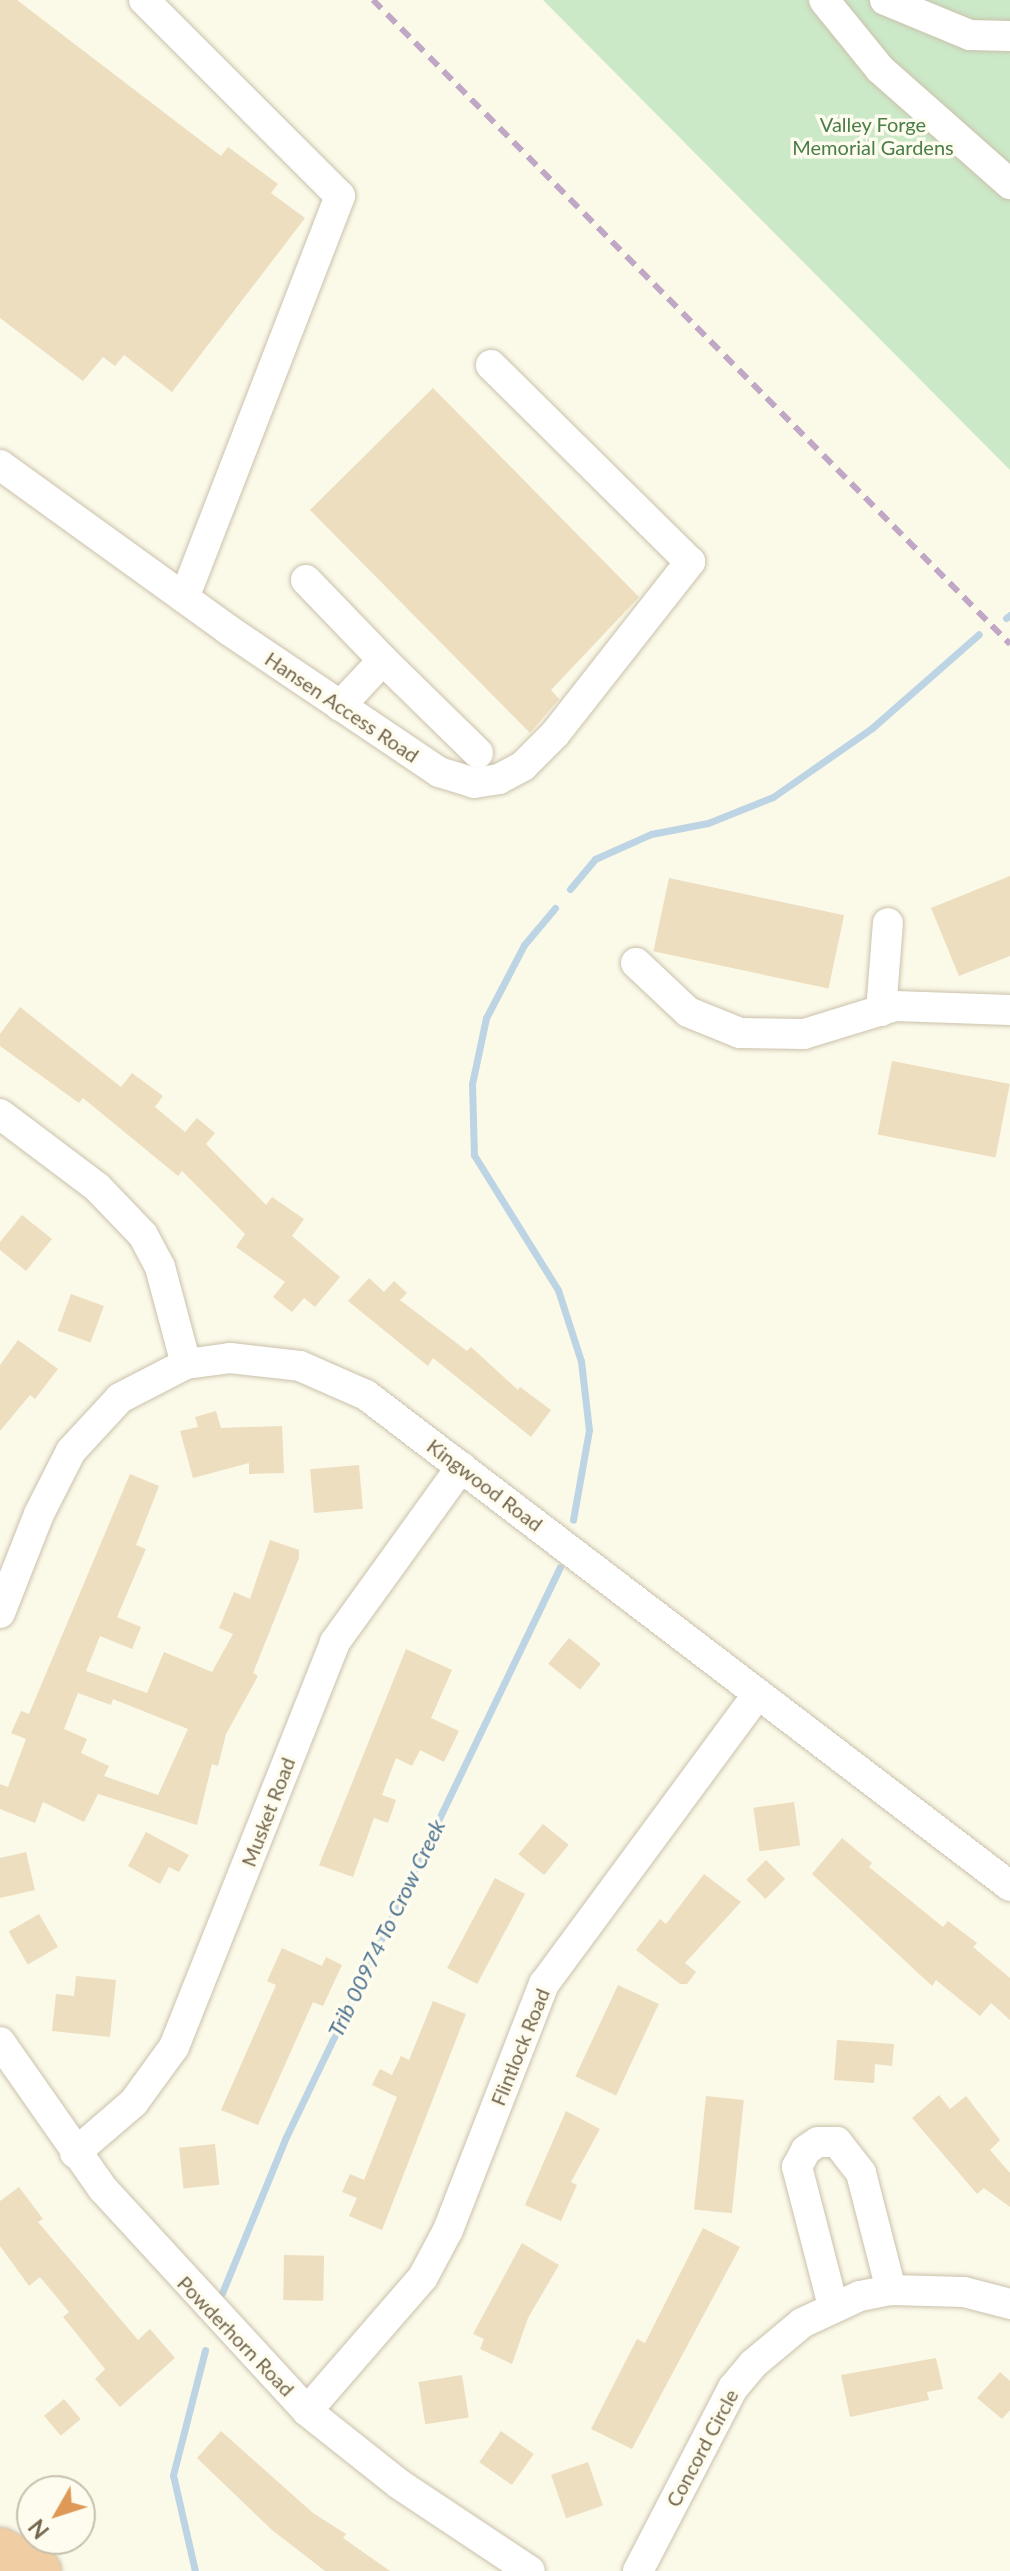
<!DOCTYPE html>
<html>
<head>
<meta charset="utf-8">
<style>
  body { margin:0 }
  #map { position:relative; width:1010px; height:2571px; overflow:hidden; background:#fbf9e8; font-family:Lato,sans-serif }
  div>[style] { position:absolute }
  .green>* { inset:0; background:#cbe8c7 }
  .stream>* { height:7px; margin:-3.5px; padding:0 3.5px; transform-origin:3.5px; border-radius:3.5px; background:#bdd4e4 }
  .building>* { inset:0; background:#eddebf; transform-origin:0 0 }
  .roads { filter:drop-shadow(0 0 2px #cac1ac) drop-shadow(0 0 2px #cac1ac) }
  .minor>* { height:30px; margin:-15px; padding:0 15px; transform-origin:15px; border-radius:15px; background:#fff }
  .highway>* { height:44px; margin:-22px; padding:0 22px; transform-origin:22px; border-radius:22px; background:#f1cda3 }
  .rail>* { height:6px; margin-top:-3px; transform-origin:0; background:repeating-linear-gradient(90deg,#bfa7c5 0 12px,transparent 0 20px) }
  span { translate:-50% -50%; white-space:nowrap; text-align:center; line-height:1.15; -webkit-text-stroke:7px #fefcee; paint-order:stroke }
  .park-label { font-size:20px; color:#4a7e49 }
  .street-label { font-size:20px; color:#74664d }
  .water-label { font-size:22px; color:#4f7593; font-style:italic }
  .north { position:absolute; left:16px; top:2475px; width:80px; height:80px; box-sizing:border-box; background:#fefcee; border:2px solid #c7c0ae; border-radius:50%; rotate:231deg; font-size:22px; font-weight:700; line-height:32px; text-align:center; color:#74664d }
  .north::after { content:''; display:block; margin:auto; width:28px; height:36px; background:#d95; clip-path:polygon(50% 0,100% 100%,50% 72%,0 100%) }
</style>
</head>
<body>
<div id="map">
  <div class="green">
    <i style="clip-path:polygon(543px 0,1010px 0,1010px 470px)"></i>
  </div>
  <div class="stream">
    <i style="left:1006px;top:618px;width:5px;rotate:-37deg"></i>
    <i style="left:570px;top:889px;width:39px;rotate:-50deg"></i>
    <i style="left:595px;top:859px;width:61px;rotate:-24.1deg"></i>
    <i style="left:651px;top:834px;width:58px;rotate:-10.9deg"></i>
    <i style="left:708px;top:823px;width:70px;rotate:-21.8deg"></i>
    <i style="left:773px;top:797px;width:121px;rotate:-34.9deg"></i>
    <i style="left:872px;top:728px;width:142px;rotate:-41.3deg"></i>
    <i style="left:555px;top:908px;width:48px;rotate:130deg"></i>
    <i style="left:524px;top:945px;width:82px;rotate:117.5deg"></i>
    <i style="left:486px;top:1018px;width:67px;rotate:102deg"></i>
    <i style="left:472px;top:1084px;width:71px;rotate:88.4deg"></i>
    <i style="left:474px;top:1155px;width:159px;rotate:58.1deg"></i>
    <i style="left:558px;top:1290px;width:75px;rotate:72.1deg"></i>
    <i style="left:581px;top:1361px;width:69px;rotate:83.4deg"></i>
    <i style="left:589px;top:1430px;width:91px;rotate:100.1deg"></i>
    <i style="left:222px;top:2293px;width:169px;rotate:-67.7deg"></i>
    <i style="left:286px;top:2137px;width:632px;rotate:-64.33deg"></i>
    <i style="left:195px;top:2571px;width:98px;rotate:-102.9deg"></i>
    <i style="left:173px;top:2475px;width:129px;rotate:-75.6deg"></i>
  </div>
  <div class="building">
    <i style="clip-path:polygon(0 0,17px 0,221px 156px,228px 147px,278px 184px,271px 193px,305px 218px,172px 392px,124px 355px,115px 366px,103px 357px,83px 381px,0 318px)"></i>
    <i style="clip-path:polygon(433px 388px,639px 597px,551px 690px,559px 699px,530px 733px,310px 510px)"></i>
    <i style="clip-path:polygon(1010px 876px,1010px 956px,959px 976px,931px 908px)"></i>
    <i style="left:669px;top:878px;width:179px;height:75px;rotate:12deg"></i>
    <i style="clip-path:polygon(20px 1007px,121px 1087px,132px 1073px,163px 1096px,155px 1107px,185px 1132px,197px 1118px,215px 1133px,206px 1144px,266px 1205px,272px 1197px,304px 1219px,292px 1236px,340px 1277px,315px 1307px,304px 1298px,292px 1312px,273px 1297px,285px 1282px,236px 1247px,245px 1234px,182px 1171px,178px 1176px,83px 1098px,79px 1103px,0 1046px,0 1034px)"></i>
    <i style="left:892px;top:1061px;width:120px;height:75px;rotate:11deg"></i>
    <i style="clip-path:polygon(22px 1215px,52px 1239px,26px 1271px,0 1250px,0 1242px)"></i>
    <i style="clip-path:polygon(369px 1278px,384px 1292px,394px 1281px,407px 1293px,400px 1300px,467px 1351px,471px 1347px,518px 1390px,520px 1387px,551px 1410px,531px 1437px,433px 1358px,428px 1366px,348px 1301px)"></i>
    <i style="left:71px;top:1294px;width:35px;height:39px;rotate:20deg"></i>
    <i style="clip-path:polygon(18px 1340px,58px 1369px,35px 1399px,30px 1395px,0 1431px,0 1365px)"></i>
    <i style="clip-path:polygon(216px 1411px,221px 1428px,282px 1426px,284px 1473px,249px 1474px,249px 1463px,193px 1478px,180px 1431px,198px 1427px,195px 1417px)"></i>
    <i style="left:359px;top:1465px;width:44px;height:49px;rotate:85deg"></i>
    <i style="clip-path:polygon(evenodd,130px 1474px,159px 1486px,136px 1545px,146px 1549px,117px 1617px,141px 1627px,132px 1649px,100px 1636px,86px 1671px,147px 1693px,164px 1652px,212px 1672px,233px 1634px,219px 1628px,234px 1592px,250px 1599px,270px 1540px,299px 1550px,299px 1558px,253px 1673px,258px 1676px,226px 1734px,218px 1766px,212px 1764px,197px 1825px,98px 1794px,84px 1822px,43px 1802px,35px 1823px,0 1809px,0 1784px,8px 1787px,26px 1739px,11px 1733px,21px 1711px,29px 1714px,130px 1474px,78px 1693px,111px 1705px,113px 1699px,188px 1729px,158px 1795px,104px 1776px,109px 1766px,81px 1753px,87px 1739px,64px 1729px,78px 1693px)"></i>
    <i style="left:569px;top:1638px;width:41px;height:33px;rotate:39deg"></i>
    <i style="clip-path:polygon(406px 1649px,452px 1670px,431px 1718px,459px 1731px,444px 1762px,420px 1750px,412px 1766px,396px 1758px,382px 1795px,396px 1800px,388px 1823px,374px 1818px,353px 1877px,319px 1865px)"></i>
    <i style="left:794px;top:1802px;width:44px;height:41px;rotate:82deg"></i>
    <i style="left:543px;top:1824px;width:33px;height:39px;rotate:39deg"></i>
    <i style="clip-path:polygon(146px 1832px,189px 1855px,179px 1872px,169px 1867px,160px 1884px,128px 1866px)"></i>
    <i style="clip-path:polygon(842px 1838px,872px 1863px,869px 1867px,943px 1927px,948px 1921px,977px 1943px,973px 1947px,1010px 1978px,1010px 2020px,991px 2003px,980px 2016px,936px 1980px,932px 1986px,812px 1874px)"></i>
    <i style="clip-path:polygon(26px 1852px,35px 1890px,0 1898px,0 1858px)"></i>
    <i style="left:766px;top:1860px;width:27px;height:28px;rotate:45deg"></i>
    <i style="clip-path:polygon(704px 1874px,741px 1902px,685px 1963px,696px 1972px,687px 1984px,680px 1984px,636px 1950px,660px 1919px,666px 1924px)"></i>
    <i style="left:495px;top:1878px;width:34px;height:102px;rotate:28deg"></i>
    <i style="left:39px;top:1914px;width:38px;height:35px;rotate:60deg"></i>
    <i style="clip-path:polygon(282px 1948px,322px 1966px,326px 1957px,342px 1965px,323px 2006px,313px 2002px,258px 2125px,221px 2110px,276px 1985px,267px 1981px)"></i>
    <i style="clip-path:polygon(76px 1976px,116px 1980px,110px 2037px,52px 2031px,56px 1994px,74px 1996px)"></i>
    <i style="left:618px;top:1985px;width:45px;height:101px;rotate:25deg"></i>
    <i style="clip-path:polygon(433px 2001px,466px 2014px,382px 2230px,349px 2216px,357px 2198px,342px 2192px,350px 2174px,364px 2180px,397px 2097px,372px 2085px,380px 2069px,392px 2075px,401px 2056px,409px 2060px)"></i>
    <i style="clip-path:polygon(837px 2040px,894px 2044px,892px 2066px,875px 2064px,874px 2083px,834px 2080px)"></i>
    <i style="clip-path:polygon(939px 2095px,950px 2109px,966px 2096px,1000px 2140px,990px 2150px,1010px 2173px,1010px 2207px,984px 2188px,977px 2194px,912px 2118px)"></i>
    <i style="left:706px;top:2096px;width:38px;height:114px;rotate:6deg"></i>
    <i style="clip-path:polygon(566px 2111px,600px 2129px,571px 2182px,577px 2185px,561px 2221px,525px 2205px)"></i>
    <i style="left:215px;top:2144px;width:41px;height:36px;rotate:84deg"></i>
    <i style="clip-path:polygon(19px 2187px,43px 2219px,38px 2222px,138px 2340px,150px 2329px,175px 2358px,120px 2407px,95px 2379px,105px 2369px,63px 2317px,69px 2312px,40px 2277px,29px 2286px,0 2246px,0 2201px)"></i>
    <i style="clip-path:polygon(703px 2228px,740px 2247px,632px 2449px,591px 2429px,637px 2339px,645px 2343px)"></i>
    <i style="clip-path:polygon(522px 2243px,559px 2265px,528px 2318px,512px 2364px,480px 2349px,484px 2339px,473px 2334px)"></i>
    <i style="left:284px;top:2255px;width:40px;height:45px;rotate:1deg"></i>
    <i style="clip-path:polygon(936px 2358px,943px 2389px,927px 2392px,929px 2400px,850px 2417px,841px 2375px)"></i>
    <i style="clip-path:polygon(1000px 2372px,1010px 2381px,1010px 2410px,1002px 2419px,977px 2398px)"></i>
    <i style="left:462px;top:2375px;width:43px;height:44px;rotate:81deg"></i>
    <i style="left:64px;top:2399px;width:26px;height:26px;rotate:50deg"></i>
    <i style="clip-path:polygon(221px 2431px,313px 2513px,346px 2534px,343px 2538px,390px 2571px,325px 2571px,272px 2530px,197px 2458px)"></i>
    <i style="left:501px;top:2431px;width:40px;height:38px;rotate:35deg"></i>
    <i style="left:588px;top:2462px;width:46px;height:39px;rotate:71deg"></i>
  </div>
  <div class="roads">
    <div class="minor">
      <i style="left:144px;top:0;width:277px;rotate:45deg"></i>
      <i style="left:340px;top:196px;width:431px;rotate:111.2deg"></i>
      <i style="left:824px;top:0;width:89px;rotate:50.9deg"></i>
      <i style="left:880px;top:69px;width:174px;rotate:41.5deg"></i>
      <i style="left:885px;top:0;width:92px;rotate:22.4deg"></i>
      <i style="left:970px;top:35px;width:40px;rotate:1.4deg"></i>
      <i style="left:0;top:465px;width:280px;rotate:35.8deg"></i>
      <i style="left:227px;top:629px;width:256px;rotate:34deg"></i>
      <i style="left:439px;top:772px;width:37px;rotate:17deg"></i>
      <i style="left:474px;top:783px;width:25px;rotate:-9deg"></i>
      <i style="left:499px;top:779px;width:27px;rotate:-28deg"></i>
      <i style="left:523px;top:766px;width:45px;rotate:-45deg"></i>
      <i style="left:555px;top:734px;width:219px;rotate:-51.9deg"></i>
      <i style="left:690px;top:562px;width:280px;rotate:-135.3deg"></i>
      <i style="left:306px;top:580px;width:111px;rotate:46.1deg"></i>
      <i style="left:340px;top:706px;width:63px;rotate:-46.9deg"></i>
      <i style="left:383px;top:660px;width:133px;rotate:44.4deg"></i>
      <i style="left:636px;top:963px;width:71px;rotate:43.3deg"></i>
      <i style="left:688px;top:1012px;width:56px;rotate:22deg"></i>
      <i style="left:740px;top:1033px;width:64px;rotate:0.9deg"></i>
      <i style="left:804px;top:1034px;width:95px;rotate:-17.1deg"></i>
      <i style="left:895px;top:1006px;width:115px;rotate:2deg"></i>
      <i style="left:881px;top:1011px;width:88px;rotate:-85.5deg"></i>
      <i style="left:0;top:1114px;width:121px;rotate:37deg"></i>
      <i style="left:97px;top:1187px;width:66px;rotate:46.2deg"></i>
      <i style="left:143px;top:1235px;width:36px;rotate:62deg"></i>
      <i style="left:160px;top:1267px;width:100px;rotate:75deg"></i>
      <i style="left:186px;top:1364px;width:44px;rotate:-7.8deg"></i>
      <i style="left:230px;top:1358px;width:70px;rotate:6.5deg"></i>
      <i style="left:300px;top:1366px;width:72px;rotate:23.7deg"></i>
      <i style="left:366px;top:1395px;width:810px;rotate:37.32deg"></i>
      <i style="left:0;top:1613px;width:106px;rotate:-68.5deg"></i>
      <i style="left:39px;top:1514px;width:71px;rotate:-63.1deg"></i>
      <i style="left:71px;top:1451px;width:72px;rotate:-47.2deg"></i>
      <i style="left:120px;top:1398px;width:74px;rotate:-27.3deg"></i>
      <i style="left:0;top:2042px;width:179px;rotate:55deg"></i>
      <i style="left:103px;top:2189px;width:301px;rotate:47.4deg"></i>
      <i style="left:307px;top:2411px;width:117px;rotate:38.4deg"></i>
      <i style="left:399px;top:2484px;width:157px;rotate:33.6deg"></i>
      <i style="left:75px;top:2153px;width:78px;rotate:-40.8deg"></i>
      <i style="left:134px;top:2102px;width:68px;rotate:-54deg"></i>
      <i style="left:174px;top:2047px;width:436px;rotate:-68.3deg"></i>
      <i style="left:335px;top:1642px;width:216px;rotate:-54.2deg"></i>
      <i style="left:833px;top:2306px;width:144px;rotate:-104.5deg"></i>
      <i style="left:797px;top:2167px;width:19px;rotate:-62deg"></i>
      <i style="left:806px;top:2150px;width:14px;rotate:-34deg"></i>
      <i style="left:818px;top:2142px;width:19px"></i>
      <i style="left:837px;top:2142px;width:39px;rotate:52deg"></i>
      <i style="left:861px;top:2173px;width:121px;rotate:75.6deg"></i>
      <i style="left:307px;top:2411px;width:177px;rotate:-49.1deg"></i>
      <i style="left:423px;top:2277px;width:53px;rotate:-62deg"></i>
      <i style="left:448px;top:2230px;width:264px;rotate:-68.7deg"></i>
      <i style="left:544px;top:1984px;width:360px;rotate:-53.6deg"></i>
      <i style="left:638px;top:2571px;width:206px;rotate:-62.6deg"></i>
      <i style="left:733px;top:2388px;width:31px;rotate:-50deg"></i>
      <i style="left:753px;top:2364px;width:64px;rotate:-39.9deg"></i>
      <i style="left:802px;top:2323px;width:64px;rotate:-25deg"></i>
      <i style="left:860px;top:2296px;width:32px;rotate:-11deg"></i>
      <i style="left:891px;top:2290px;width:73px;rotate:1.6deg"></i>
      <i style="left:964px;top:2292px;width:48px;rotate:14.6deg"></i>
    </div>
    <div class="highway">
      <i style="left:0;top:2550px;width:44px;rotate:28.3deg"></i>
    </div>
  </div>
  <div class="rail">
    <i style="left:373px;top:0;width:906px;rotate:45.31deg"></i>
  </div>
  <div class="park-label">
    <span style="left:873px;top:136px">Valley Forge<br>Memorial Gardens</span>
  </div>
  <div class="street-label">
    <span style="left:342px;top:707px;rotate:34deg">Hansen Access Road</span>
    <span style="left:485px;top:1485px;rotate:37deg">Kingwood Road</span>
    <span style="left:268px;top:1812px;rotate:-69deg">Musket Road</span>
    <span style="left:520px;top:2047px;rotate:-68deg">Flintlock Road</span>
    <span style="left:236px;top:2336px;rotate:46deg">Powderhorn Road</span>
    <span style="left:702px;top:2448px;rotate:-62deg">Concord Circle</span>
  </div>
  <div class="water-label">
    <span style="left:386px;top:1928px;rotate:-64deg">Trib 00974 To Crow Creek</span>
  </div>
  <div class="north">N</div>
</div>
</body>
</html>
